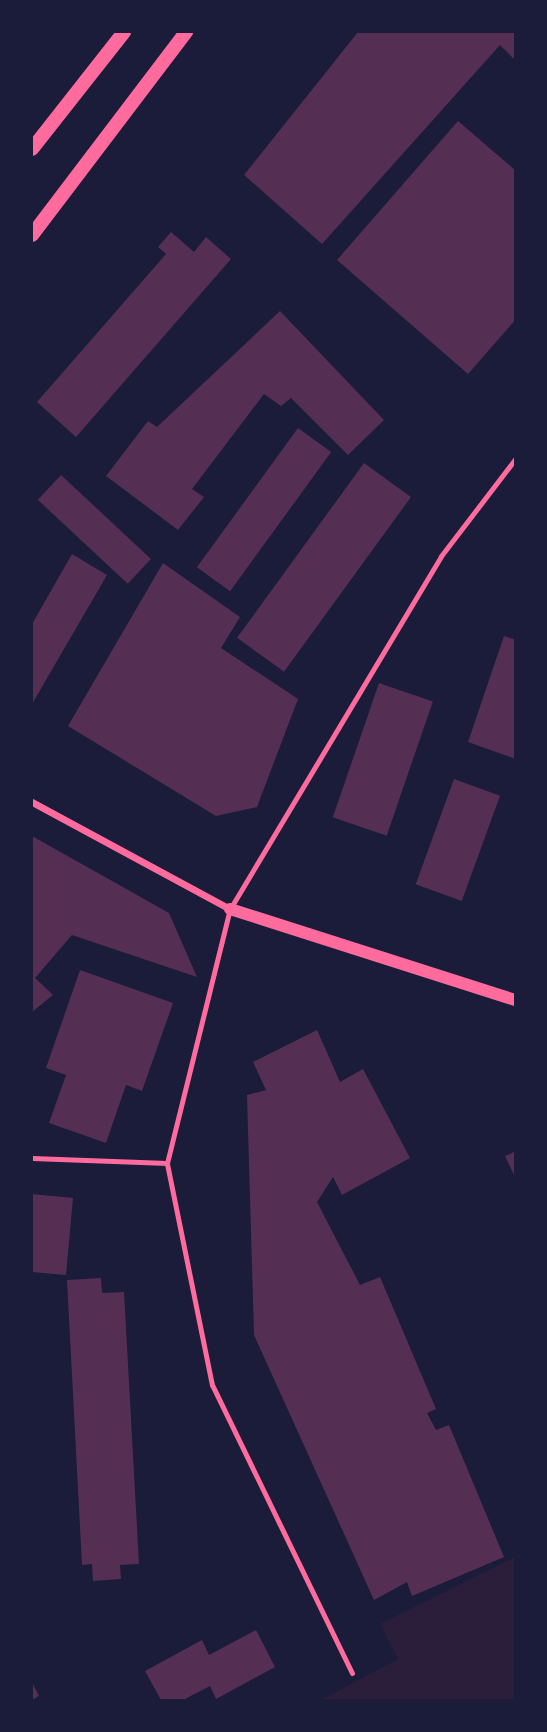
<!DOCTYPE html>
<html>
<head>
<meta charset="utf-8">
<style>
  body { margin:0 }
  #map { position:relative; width:547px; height:1732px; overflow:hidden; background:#1b1b3a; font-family:"Public Sans",sans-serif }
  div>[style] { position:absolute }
  .green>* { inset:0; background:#2a1e3b }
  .building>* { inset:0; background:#542f53; transform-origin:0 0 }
  .service>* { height:5px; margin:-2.5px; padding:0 2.5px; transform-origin:2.5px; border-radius:2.5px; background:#ff6b9d }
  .minor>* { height:7px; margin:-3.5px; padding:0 3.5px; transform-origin:3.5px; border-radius:3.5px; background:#ff6b9d }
  .tertiary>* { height:12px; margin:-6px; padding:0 6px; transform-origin:6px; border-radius:6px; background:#ff6b9d }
  .secondary>* { height:14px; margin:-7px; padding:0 7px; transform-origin:7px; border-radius:7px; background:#ff6b9d }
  span { translate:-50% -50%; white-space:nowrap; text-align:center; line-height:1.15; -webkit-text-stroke:6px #1b1b3a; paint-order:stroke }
  .frame { position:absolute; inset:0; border:33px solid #1b1b3a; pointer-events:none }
</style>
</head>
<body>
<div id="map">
  <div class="green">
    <i style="clip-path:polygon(515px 1557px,515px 1700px,321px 1700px,398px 1659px,380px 1624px)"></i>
  </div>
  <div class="building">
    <i style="clip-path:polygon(358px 32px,516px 32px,516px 61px,500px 45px,322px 244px,244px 175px)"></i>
    <i style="clip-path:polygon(458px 121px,516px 171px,516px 319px,468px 374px,337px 260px)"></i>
    <i style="clip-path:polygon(171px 232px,194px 252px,206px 237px,231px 259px,76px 437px,37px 402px,166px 254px,158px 247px)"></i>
    <i style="clip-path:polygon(280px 311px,384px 420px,348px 455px,291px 398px,281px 406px,264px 394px,192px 489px,204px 497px,178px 530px,106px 476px,148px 421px,157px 427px)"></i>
    <i style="left:298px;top:428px;width:41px;height:172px;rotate:36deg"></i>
    <i style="left:364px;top:463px;width:58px;height:216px;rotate:36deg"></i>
    <i style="left:61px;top:475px;width:123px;height:34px;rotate:43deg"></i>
    <i style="clip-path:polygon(72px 554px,107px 575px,32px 704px,32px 624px)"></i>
    <i style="clip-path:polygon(163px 563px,240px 617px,221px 648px,298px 699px,257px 807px,216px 816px,68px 726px)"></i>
    <i style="clip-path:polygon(504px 636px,516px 640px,516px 759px,468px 742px)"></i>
    <i style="left:379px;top:683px;width:57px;height:142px;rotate:19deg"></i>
    <i style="left:454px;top:779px;width:49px;height:112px;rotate:20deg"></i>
    <i style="clip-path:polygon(32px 836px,169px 913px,197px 977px,72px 935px,35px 978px,53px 995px,32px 1012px)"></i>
    <i style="clip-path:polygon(80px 970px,173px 1003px,142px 1091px,126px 1085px,106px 1143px,49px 1123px,66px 1075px,46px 1068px)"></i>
    <i style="clip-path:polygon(317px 1030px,340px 1082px,363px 1069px,410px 1158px,342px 1195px,333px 1177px,317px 1202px,360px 1285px,380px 1277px,436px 1409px,427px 1413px,436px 1430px,449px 1425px,504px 1557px,412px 1596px,407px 1582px,374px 1600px,254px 1335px,247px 1095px,266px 1090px,253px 1062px)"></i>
    <i style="clip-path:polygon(516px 1151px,516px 1179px,505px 1156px)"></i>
    <i style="clip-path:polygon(32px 1194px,73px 1198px,66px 1275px,32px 1272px)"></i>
    <i style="clip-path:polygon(101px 1278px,102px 1293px,124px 1292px,139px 1564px,120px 1565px,121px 1579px,93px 1581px,92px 1564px,82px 1565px,67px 1280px)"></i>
    <i style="clip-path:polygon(256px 1630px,275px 1667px,216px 1699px,210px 1686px,183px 1700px,161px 1700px,145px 1671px,202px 1640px,209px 1655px)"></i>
    <i style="clip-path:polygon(32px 1682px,39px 1696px,32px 1700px)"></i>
  </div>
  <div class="service">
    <i style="left:32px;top:1158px;width:135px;rotate:2.1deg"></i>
    <i style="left:352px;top:1673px;width:320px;rotate:-115.9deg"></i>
    <i style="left:212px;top:1385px;width:227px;rotate:-101.5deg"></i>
    <i style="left:167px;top:1163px;width:262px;rotate:-76.1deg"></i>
    <i style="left:230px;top:909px;width:411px;rotate:-59.1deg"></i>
    <i style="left:441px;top:556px;width:123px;rotate:-52.6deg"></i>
  </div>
  <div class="minor">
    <i style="left:32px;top:802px;width:225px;rotate:28.4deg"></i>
  </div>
  <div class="tertiary">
    <i style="left:230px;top:909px;width:300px;rotate:17.7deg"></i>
  </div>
  <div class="secondary">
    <i style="left:32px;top:149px;width:149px;rotate:-51.8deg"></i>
    <i style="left:32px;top:235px;width:255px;rotate:-52.8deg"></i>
  </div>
  <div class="frame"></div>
</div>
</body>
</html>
